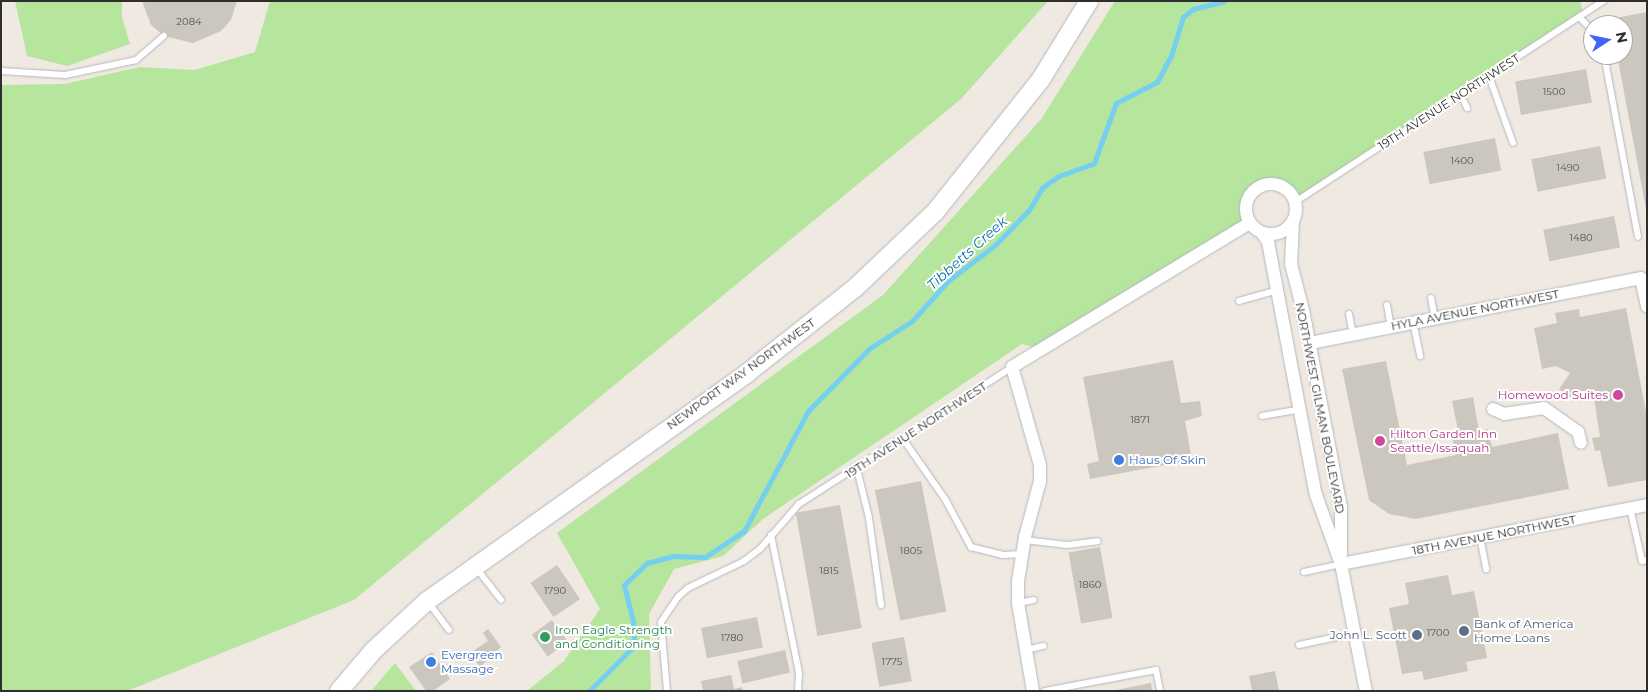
<!DOCTYPE html>
<html>
<head>
<meta charset="utf-8">
<style>
  body { margin:0 }
  #map { position:relative; width:1648px; height:692px; overflow:hidden; background:#efe9e1; font-family:Montserrat,sans-serif }
  div>[style] { position:absolute }
  .green>* { inset:0; background:#b6e59e }
  .stream>* { height:5px; margin:-2.5px; padding:0 2.5px; transform-origin:2.5px; border-radius:2.5px; background:#75cff0 }
  .building>* { inset:0; background:#cbc7bf; transform-origin:0 0 }
  .roads { filter:drop-shadow(0 0 1px #b4b7c1) drop-shadow(0 0 1px #b4b7c1) }
  .lane>* { height:6px; margin:-3px; padding:0 3px; transform-origin:3px; border-radius:3px; background:#fff }
  .street>* { height:12px; margin:-6px; padding:0 6px; transform-origin:6px; border-radius:6px; background:#fff }
  .street>.ring { margin:-6px; padding:0; box-sizing:content-box; background:none; border:12px solid #fff; border-radius:50% }
  .secondary>* { height:18px; margin:-9px; padding:0 9px; transform-origin:9px; border-radius:9px; background:#fff }
  .dots>* { width:14px; height:14px; translate:-50% -50%; box-sizing:border-box; border:2px solid #fff; border-radius:50% }
  span { translate:-50% -50%; white-space:nowrap; text-align:center; line-height:1.15; -webkit-text-stroke:4px #fff; paint-order:stroke }
  .number-label { font-size:10px; color:#555452 }
  .number-label span { -webkit-text-stroke-width:0 }
  .street-label { font-size:12px; color:#2e2e2e }
  .hotel-label { font-size:12px; color:#b23c85 }
  .right { translate:-100% -50%; text-align:right }
  .left { translate:0 -50%; text-align:left }
  .shop-label { font-size:12px; color:#366cbe }
  .service-label { font-size:12px; color:#4e5e75 }
  .leisure-label { font-size:12px; color:#27864d }
  .water-label { font-size:14px; color:#0d6fa3; font-style:italic }
  .frame { position:absolute; inset:0; border:2px solid #2e2e2e; pointer-events:none }
  .north { position:absolute; left:1583px; top:15px; width:50px; height:50px; box-sizing:border-box; background:#fff; border:1px solid #ababab; border-radius:50%; rotate:79deg; font-size:14px; font-weight:700; line-height:20px; text-align:center; color:#2e2e2e }
  .north::after { content:''; display:block; margin:auto; width:18px; height:22px; background:#4264fb; clip-path:polygon(50% 0,100% 100%,50% 72%,0 100%) }
</style>
</head>
<body>
<div id="map">
  <div class="green">
    <i style="clip-path:polygon(15px 1px,122px 1px,122px 17px,130px 44px,67px 66px,27px 56px)"></i>
    <i style="clip-path:polygon(270px 1px,1048px 1px,961px 99px,354px 600px,127px 691px,1px 691px,1px 85px,65px 84px,139px 67px,195px 70px,255px 52px)"></i>
    <i style="clip-path:polygon(1115px 1px,1580px 1px,1584px 14px,1295px 202px,1288px 191px,1279px 185px,1258px 187px,1247px 203px,1247px 218px,1042px 349px,1022px 344px,763px 519px,723px 556px,674px 569px,649px 614px,651px 691px,527px 691px,564px 661px,600px 609px,557px 533px,883px 295px,1042px 118px)"></i>
    <i style="clip-path:polygon(395px 663px,416px 691px,371px 691px)"></i>
  </div>
  <div class="stream">
    <i style="left:589px;top:691px;width:64px;rotate:-45deg"></i>
    <i style="left:634px;top:646px;width:25px;rotate:-92deg"></i>
    <i style="left:633px;top:621px;width:37px;rotate:-104deg"></i>
    <i style="left:624px;top:585px;width:32px;rotate:-44deg"></i>
    <i style="left:647px;top:563px;width:27px;rotate:-15deg"></i>
    <i style="left:673px;top:556px;width:32px;rotate:2deg"></i>
    <i style="left:705px;top:557px;width:47px;rotate:-33.7deg"></i>
    <i style="left:744px;top:531px;width:136px;rotate:-61.9deg"></i>
    <i style="left:808px;top:411px;width:88px;rotate:-45.5deg"></i>
    <i style="left:870px;top:348px;width:50px;rotate:-32.7deg"></i>
    <i style="left:912px;top:321px;width:55px;rotate:-47.9deg"></i>
    <i style="left:949px;top:280px;width:56px;rotate:-37.1deg"></i>
    <i style="left:994px;top:246px;width:50px;rotate:-45.8deg"></i>
    <i style="left:1029px;top:210px;width:27px;rotate:-59deg"></i>
    <i style="left:1043px;top:187px;width:19px;rotate:-35deg"></i>
    <i style="left:1059px;top:176px;width:37px;rotate:-20deg"></i>
    <i style="left:1094px;top:163px;width:64px;rotate:-69.9deg"></i>
    <i style="left:1116px;top:103px;width:46px;rotate:-27.1deg"></i>
    <i style="left:1157px;top:82px;width:30px;rotate:-62deg"></i>
    <i style="left:1171px;top:56px;width:41px;rotate:-72.9deg"></i>
    <i style="left:1183px;top:17px;width:13px;rotate:-39deg"></i>
    <i style="left:1193px;top:9px;width:32px;rotate:-14deg"></i>
  </div>
  <div class="building">
    <i style="clip-path:polygon(142px 1px,237px 1px,231px 20px,221px 31px,193px 43px,164px 36px,151px 25px)"></i>
    <i style="clip-path:polygon(1647px 12px,1647px 209px,1646px 209px,1617px 55px,1623px 55px,1623px 25px,1611px 25px,1610px 19px)"></i>
    <i style="left:1586px;top:69px;width:34px;height:72px;rotate:80deg"></i>
    <i style="left:1495px;top:138px;width:33px;height:73px;rotate:79deg"></i>
    <i style="left:1600px;top:146px;width:33px;height:70px;rotate:79deg"></i>
    <i style="left:1614px;top:216px;width:32px;height:72px;rotate:79deg"></i>
    <i style="clip-path:polygon(1626px 308px,1647px 417px,1647px 480px,1608px 487px,1600px 450px,1595px 451px,1592px 438px,1600px 437px,1593px 391px,1588px 389px,1576px 401px,1559px 389px,1570px 373px,1556px 366px,1542px 369px,1534px 328px,1557px 323px,1555px 313px,1579px 309px,1580px 317px)"></i>
    <i style="clip-path:polygon(1173px 360px,1181px 403px,1200px 401px,1202px 416px,1185px 421px,1192px 460px,1090px 479px,1087px 464px,1099px 461px,1083px 377px)"></i>
    <i style="clip-path:polygon(1386px 361px,1407px 465px,1456px 455px,1452px 436px,1459px 435px,1452px 401px,1473px 397px,1479px 431px,1488px 429px,1492px 447px,1558px 433px,1569px 489px,1416px 519px,1389px 514px,1369px 500px,1342px 369px)"></i>
    <i style="left:921px;top:481px;width:133px;height:47px;rotate:79deg"></i>
    <i style="left:840px;top:505px;width:125px;height:45px;rotate:80deg"></i>
    <i style="left:1100px;top:547px;width:72px;height:32px;rotate:80deg"></i>
    <i style="left:557px;top:565px;width:41px;height:32px;rotate:56deg"></i>
    <i style="clip-path:polygon(1448px 575px,1452px 595px,1474px 591px,1487px 658px,1466px 662px,1468px 671px,1424px 680px,1422px 671px,1402px 674px,1389px 608px,1409px 604px,1405px 583px)"></i>
    <i style="left:757px;top:617px;width:31px;height:57px;rotate:79deg"></i>
    <i style="left:552px;top:620px;width:27px;height:25px;rotate:54deg"></i>
    <i style="clip-path:polygon(488px 629px,501px 647px,480px 667px,470px 653px,488px 641px,483px 633px)"></i>
    <i style="left:904px;top:637px;width:45px;height:33px;rotate:80deg"></i>
    <i style="left:785px;top:650px;width:23px;height:49px;rotate:77deg"></i>
    <i style="clip-path:polygon(432px 652px,450px 679px,433px 691px,426px 691px,409px 667px)"></i>
    <i style="clip-path:polygon(1275px 671px,1279px 691px,1252px 691px,1249px 676px)"></i>
    <i style="clip-path:polygon(731px 675px,734px 689px,742px 687px,743px 691px,703px 691px,701px 681px)"></i>
    <i style="clip-path:polygon(1151px 683px,1152px 691px,1116px 691px,1116px 690px)"></i>
  </div>
  <div class="roads">
    <div class="lane">
      <i style="left:1579px;top:17px;width:20px;rotate:45deg"></i>
      <i style="left:1604px;top:55px;width:185px;rotate:79.4deg"></i>
      <i style="left:1px;top:71px;width:64px;rotate:3.6deg"></i>
      <i style="left:65px;top:75px;width:73px;rotate:-11.9deg"></i>
      <i style="left:136px;top:60px;width:37px;rotate:-41deg"></i>
      <i style="left:1489px;top:76px;width:71px;rotate:70.3deg"></i>
      <i style="left:1460px;top:94px;width:16px;rotate:63deg"></i>
      <i style="left:1295px;top:202px;width:368px;rotate:-33.1deg"></i>
      <i style="left:1431px;top:298px;width:20px;rotate:79deg"></i>
      <i style="left:1239px;top:301px;width:41px;rotate:-15.8deg"></i>
      <i style="left:1387px;top:305px;width:22px;rotate:80deg"></i>
      <i style="left:1349px;top:314px;width:20px;rotate:79deg"></i>
      <i style="left:1413px;top:322px;width:35px;rotate:78deg"></i>
      <i style="left:1262px;top:416px;width:39px;rotate:-10deg"></i>
      <i style="left:903px;top:439px;width:73px;rotate:55deg"></i>
      <i style="left:945px;top:499px;width:55px;rotate:61.6deg"></i>
      <i style="left:971px;top:547px;width:32px;rotate:14deg"></i>
      <i style="left:1002px;top:555px;width:20px;rotate:-3deg"></i>
      <i style="left:857px;top:469px;width:50px;rotate:76.2deg"></i>
      <i style="left:869px;top:518px;width:88px;rotate:82.1deg"></i>
      <i style="left:1630px;top:508px;width:54px;rotate:77.2deg"></i>
      <i style="left:1642px;top:561px;width:5px;rotate:-11deg"></i>
      <i style="left:771px;top:535px;width:141px;rotate:78.5deg"></i>
      <i style="left:799px;top:673px;width:18px;rotate:93deg"></i>
      <i style="left:1480px;top:537px;width:33px;rotate:79deg"></i>
      <i style="left:1025px;top:540px;width:42px;rotate:6.8deg"></i>
      <i style="left:1067px;top:545px;width:31px;rotate:-7deg"></i>
      <i style="left:477px;top:569px;width:39px;rotate:52deg"></i>
      <i style="left:1304px;top:572px;width:38px;rotate:-12deg"></i>
      <i style="left:428px;top:602px;width:35px;rotate:53deg"></i>
      <i style="left:1018px;top:603px;width:16px;rotate:-11deg"></i>
      <i style="left:1299px;top:645px;width:57px;rotate:-12.1deg"></i>
      <i style="left:1026px;top:650px;width:18px;rotate:-13deg"></i>
      <i style="left:667px;top:691px;width:69px;rotate:-95deg"></i>
      <i style="left:661px;top:622px;width:30px;rotate:-56deg"></i>
      <i style="left:678px;top:597px;width:13px;rotate:-42deg"></i>
      <i style="left:688px;top:588px;width:62px;rotate:-25.7deg"></i>
      <i style="left:744px;top:561px;width:20px;rotate:-37deg"></i>
      <i style="left:760px;top:549px;width:60px;rotate:-49.1deg"></i>
      <i style="left:799px;top:504px;width:253px;rotate:-32.7deg"></i>
      <i style="left:1045px;top:691px;width:113px;rotate:-10.7deg"></i>
      <i style="left:1156px;top:670px;width:21px;rotate:79deg"></i>
    </div>
    <div class="street">
      <i class="ring" style="left:1246px;top:184px;width:38px;height:38px"></i>
      <i style="left:1293px;top:222px;width:42px;rotate:92.7deg"></i>
      <i style="left:1291px;top:264px;width:48px;rotate:75.4deg"></i>
      <i style="left:1303px;top:310px;width:201px;rotate:79.1deg"></i>
      <i style="left:1341px;top:507px;width:47px;rotate:90deg"></i>
      <i style="left:1262px;top:233px;width:11px;rotate:56deg"></i>
      <i style="left:1268px;top:242px;width:258px;rotate:79.3deg"></i>
      <i style="left:1316px;top:495px;width:73px;rotate:70.1deg"></i>
      <i style="left:1341px;top:564px;width:129px;rotate:78.9deg"></i>
      <i style="left:1310px;top:343px;width:337px;rotate:-11.1deg"></i>
      <i style="left:1641px;top:278px;width:29px;rotate:78deg"></i>
      <i style="left:1493px;top:409px;width:12px;rotate:24deg"></i>
      <i style="left:1504px;top:414px;width:40px;rotate:-8.5deg"></i>
      <i style="left:1544px;top:408px;width:42px;rotate:35.2deg"></i>
      <i style="left:1578px;top:432px;width:11px;rotate:75deg"></i>
      <i style="left:1341px;top:564px;width:312px;rotate:-10.9deg"></i>
      <i style="left:1033px;top:691px;width:89px;rotate:-99.7deg"></i>
      <i style="left:1018px;top:603px;width:22px;rotate:-90deg"></i>
      <i style="left:1018px;top:581px;width:45px;rotate:-81deg"></i>
      <i style="left:1025px;top:537px;width:58px;rotate:-75deg"></i>
      <i style="left:1040px;top:481px;width:16px;rotate:-90deg"></i>
      <i style="left:1040px;top:465px;width:102px;rotate:-105.9deg"></i>
      <i style="left:1012px;top:367px;width:278px;rotate:-31.2deg"></i>
    </div>
    <div class="secondary">
      <i style="left:339px;top:691px;width:54px;rotate:-49.5deg"></i>
      <i style="left:374px;top:650px;width:72px;rotate:-42.8deg"></i>
      <i style="left:427px;top:601px;width:392px;rotate:-35.4deg"></i>
      <i style="left:746px;top:374px;width:139px;rotate:-38.3deg"></i>
      <i style="left:855px;top:288px;width:110px;rotate:-43.5deg"></i>
      <i style="left:935px;top:212px;width:170px;rotate:-51.4deg"></i>
      <i style="left:1041px;top:79px;width:92px;rotate:-58.4deg"></i>
    </div>
  </div>
  <div class="dots">
    <i style="left:1618px;top:395px;background:#d1479c"></i>
    <i style="left:1380px;top:441px;background:#d1479c"></i>
    <i style="left:1119px;top:460px;background:#3f7fe0"></i>
    <i style="left:1464px;top:631px;background:#5c6f8a"></i>
    <i style="left:1417px;top:635px;background:#5c6f8a"></i>
    <i style="left:545px;top:637px;background:#2e9e5b"></i>
    <i style="left:431px;top:662px;background:#3f7fe0"></i>
  </div>
  <div class="number-label">
    <span style="left:189px;top:22px">2084</span>
    <span style="left:1554px;top:92px">1500</span>
    <span style="left:1462px;top:161px">1400</span>
    <span style="left:1568px;top:168px">1490</span>
    <span style="left:1581px;top:238px">1480</span>
    <span style="left:1140px;top:420px">1871</span>
    <span style="left:911px;top:551px">1805</span>
    <span style="left:829px;top:571px">1815</span>
    <span style="left:1090px;top:585px">1860</span>
    <span style="left:555px;top:591px">1790</span>
    <span style="left:1438px;top:633px">1700</span>
    <span style="left:732px;top:638px">1780</span>
    <span style="left:892px;top:662px">1775</span>
  </div>
  <div class="street-label">
    <span style="left:1449px;top:102px;rotate:-33deg">19TH AVENUE NORTHWEST</span>
    <span style="left:1475px;top:310px;rotate:-11deg">HYLA AVENUE NORTHWEST</span>
    <span style="left:741px;top:374px;rotate:-36deg">NEWPORT WAY NORTHWEST</span>
    <span style="left:1320px;top:408px;rotate:79deg">NORTHWEST GILMAN BOULEVARD</span>
    <span style="left:916px;top:430px;rotate:-33deg">19TH AVENUE NORTHWEST</span>
    <span style="left:1494px;top:535px;rotate:-11deg">18TH AVENUE NORTHWEST</span>
  </div>
  <div class="hotel-label">
    <span class="right" style="left:1608px;top:395px">Homewood Suites</span>
    <span class="left" style="left:1390px;top:441px">Hilton Garden Inn<br>Seattle/Issaquah</span>
  </div>
  <div class="shop-label">
    <span class="left" style="left:1129px;top:460px">Haus Of Skin</span>
    <span class="left" style="left:441px;top:662px">Evergreen<br>Massage</span>
  </div>
  <div class="service-label">
    <span class="left" style="left:1474px;top:631px">Bank of America<br>Home Loans</span>
    <span class="right" style="left:1407px;top:635px">John L. Scott</span>
  </div>
  <div class="leisure-label">
    <span class="left" style="left:555px;top:637px">Iron Eagle Strength<br>and Conditioning</span>
  </div>
  <div class="water-label">
    <span style="left:967px;top:253px;rotate:-42deg">Tibbetts Creek</span>
  </div>
  <div class="frame"></div>
  <div class="north">N</div>
</div>
</body>
</html>
